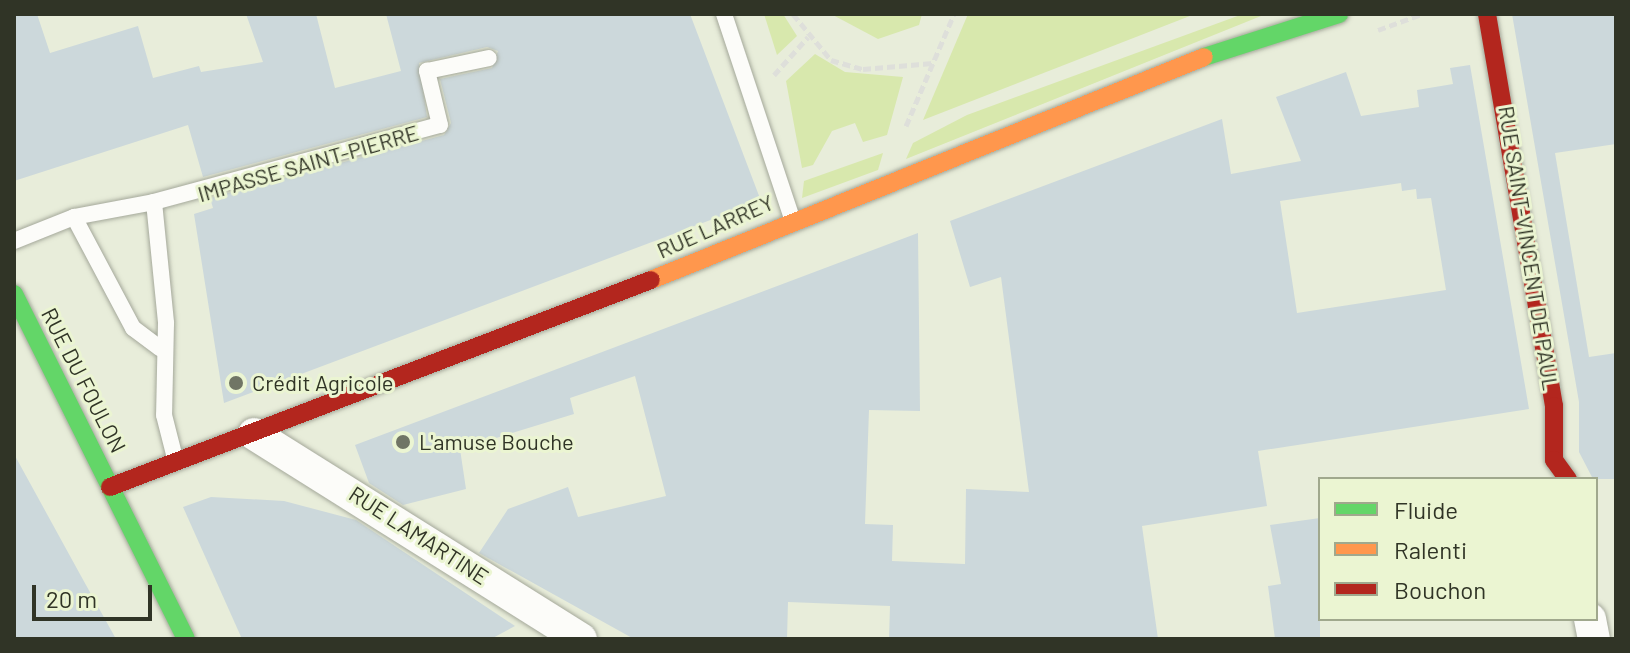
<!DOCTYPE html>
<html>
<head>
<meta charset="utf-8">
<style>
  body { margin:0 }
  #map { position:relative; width:1630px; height:653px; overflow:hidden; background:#e8edda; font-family:Barlow,sans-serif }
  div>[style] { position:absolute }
  .green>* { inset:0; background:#d8e8ad }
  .building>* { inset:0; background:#ccd8db }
  .path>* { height:5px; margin-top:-2.5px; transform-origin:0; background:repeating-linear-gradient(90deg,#dedfda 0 8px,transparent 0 12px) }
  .roads { filter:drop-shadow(0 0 2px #a4a89a) drop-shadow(0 0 2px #a4a89a) }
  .lane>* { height:16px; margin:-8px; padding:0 8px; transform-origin:8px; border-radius:8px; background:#fcfcf9 }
  .street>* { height:32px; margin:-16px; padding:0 16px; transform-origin:16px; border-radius:16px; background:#fcfcf9 }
  .fast>* { height:18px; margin:-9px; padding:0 9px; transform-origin:9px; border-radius:9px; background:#63d668 }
  .slow>* { height:18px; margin:-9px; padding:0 9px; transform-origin:9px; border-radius:9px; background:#ff974d }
  .jam>* { height:18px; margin:-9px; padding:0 9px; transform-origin:9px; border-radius:9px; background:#b3261e }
  .dots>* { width:22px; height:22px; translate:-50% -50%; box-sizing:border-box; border:4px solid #ebf5d2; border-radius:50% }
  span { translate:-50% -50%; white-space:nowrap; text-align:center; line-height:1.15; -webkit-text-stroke:6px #ebf5d2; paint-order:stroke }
  .street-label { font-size:22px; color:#303426 }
  .poi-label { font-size:22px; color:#303426 }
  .left { translate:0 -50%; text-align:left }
  .frame { position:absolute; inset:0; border:16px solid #303426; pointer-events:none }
  .legend { position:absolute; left:1318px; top:477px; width:280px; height:144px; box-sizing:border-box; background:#ebf5d2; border:2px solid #a0a88d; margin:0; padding:10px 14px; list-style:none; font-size:24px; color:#303426 }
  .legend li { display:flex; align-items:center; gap:16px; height:40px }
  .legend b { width:40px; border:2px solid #a0a88d }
  .scale { position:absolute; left:32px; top:585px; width:120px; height:36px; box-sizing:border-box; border:4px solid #303426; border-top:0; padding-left:10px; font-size:24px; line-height:28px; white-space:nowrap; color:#303426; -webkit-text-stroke:6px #ebf5d2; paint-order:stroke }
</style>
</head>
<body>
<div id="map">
  <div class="green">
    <i style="clip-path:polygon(764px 14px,783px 14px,797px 36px,777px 55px)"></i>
    <i style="clip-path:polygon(831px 14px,922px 14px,919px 25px,878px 39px)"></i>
    <i style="clip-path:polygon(968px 14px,1195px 14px,923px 120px)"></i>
    <i style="clip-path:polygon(1243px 14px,1266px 14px,906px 159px,913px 143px,967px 115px)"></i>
    <i style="clip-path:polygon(815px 54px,845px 72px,903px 77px,887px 135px,863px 142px,855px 123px,832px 131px,813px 165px,802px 168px,786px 81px)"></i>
    <i style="clip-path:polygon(883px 153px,878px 170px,802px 198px,804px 181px)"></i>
  </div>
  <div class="building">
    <i style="clip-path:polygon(14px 14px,37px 14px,50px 53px,138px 26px,153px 78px,199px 66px,201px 72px,263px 62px,246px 14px,316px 14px,335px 88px,401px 71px,386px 14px,690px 14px,761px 201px,224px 403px,194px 214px,213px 208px,210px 198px,444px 135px,451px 123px,440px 79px,492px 68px,498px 51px,487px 47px,419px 63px,427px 117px,203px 177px,188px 125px,14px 181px)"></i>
    <i style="clip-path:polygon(1512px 14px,1616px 14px,1616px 144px,1555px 153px,1589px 357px,1616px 353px,1616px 479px,1593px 479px,1579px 452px,1579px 402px)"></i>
    <i style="clip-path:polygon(evenodd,1470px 65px,1529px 409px,1258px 451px,1267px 506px,1142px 526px,1158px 639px,889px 639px,890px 606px,788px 602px,787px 639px,634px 639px,479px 553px,508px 509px,568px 487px,578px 517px,666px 496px,635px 376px,570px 398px,574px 414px,460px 449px,466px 489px,403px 505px,369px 483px,355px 445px,918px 233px,920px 411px,869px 410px,865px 524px,893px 525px,892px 561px,965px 564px,966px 489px,1029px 492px,1001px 277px,970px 287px,950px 221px,1222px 119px,1231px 174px,1301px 161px,1276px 97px,1346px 72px,1361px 116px,1419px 107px,1417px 90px,1453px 84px,1450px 68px,1470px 65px,1401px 183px,1402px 191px,1416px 189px,1417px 199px,1431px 198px,1446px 290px,1297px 313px,1280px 201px,1401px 183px)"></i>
    <i style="clip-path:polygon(14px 454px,81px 576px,116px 639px,14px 639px)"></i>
    <i style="clip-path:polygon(211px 497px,284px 501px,356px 520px,515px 626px,491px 639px,242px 639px,183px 507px)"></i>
    <i style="clip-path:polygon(1320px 518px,1320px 639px,1275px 639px,1268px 586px,1281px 584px,1270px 525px)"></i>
  </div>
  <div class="path">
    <i style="left:793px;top:14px;width:60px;rotate:50.4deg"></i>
    <i style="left:831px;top:60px;width:33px;rotate:16deg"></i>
    <i style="left:863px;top:69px;width:70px;rotate:-4.9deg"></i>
    <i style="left:1378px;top:30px;width:47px;rotate:-20deg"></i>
    <i style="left:774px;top:75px;width:51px;rotate:-48.2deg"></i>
    <i style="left:906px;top:126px;width:122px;rotate:-66.8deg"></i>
  </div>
  <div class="roads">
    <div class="lane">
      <i style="left:724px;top:14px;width:215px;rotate:71.6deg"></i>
      <i style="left:154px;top:202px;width:296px;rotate:-15.1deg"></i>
      <i style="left:440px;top:125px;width:56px;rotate:-103.5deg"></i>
      <i style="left:427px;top:71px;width:63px;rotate:-11.8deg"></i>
      <i style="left:74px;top:217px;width:126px;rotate:62deg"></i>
      <i style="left:133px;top:328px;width:34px;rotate:37deg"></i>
      <i style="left:14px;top:241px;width:65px;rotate:-21.8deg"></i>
      <i style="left:74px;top:217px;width:81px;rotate:-10.6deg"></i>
      <i style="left:154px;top:202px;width:122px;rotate:84.3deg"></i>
      <i style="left:166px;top:323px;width:92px;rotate:91.2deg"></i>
      <i style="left:164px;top:415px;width:44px;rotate:75.7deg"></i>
    </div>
    <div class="street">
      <i style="left:254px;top:434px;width:386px;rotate:32.1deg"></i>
      <i style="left:1590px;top:619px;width:20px;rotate:79deg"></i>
    </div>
    <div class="fast">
      <i style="left:1204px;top:57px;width:142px;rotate:-17.7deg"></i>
      <i style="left:14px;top:294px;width:385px;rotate:63.5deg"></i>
    </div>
    <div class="slow">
      <i style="left:651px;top:280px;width:596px;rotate:-21.96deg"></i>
    </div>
    <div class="jam">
      <i style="left:1487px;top:14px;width:398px;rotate:80.3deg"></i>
      <i style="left:1554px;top:406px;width:54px;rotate:90deg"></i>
      <i style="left:1554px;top:460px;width:24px;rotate:54deg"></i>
      <i style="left:110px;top:487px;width:579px;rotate:-20.94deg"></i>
    </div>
  </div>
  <div class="dots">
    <i style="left:236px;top:383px;background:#707565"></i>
    <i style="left:403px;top:442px;background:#707565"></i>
  </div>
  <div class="street-label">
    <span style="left:308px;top:163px;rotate:-16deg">IMPASSE SAINT-PIERRE</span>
    <span style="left:715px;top:226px;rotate:-24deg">RUE LARREY</span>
    <span style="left:1529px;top:248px;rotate:81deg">RUE SAINT-VINCENT DE PAUL</span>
    <span style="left:84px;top:380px;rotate:63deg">RUE DU FOULON</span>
    <span style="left:419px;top:535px;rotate:33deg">RUE LAMARTINE</span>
  </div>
  <div class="poi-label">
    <span class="left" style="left:252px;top:383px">Crédit Agricole</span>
    <span class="left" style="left:419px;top:442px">L'amuse Bouche</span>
  </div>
  <div class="frame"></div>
  <ul class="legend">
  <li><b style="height:10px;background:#63d668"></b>Fluide</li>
  <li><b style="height:10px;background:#ff974d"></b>Ralenti</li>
  <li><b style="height:10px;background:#b3261e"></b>Bouchon</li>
  </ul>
  <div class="scale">20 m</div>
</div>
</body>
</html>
